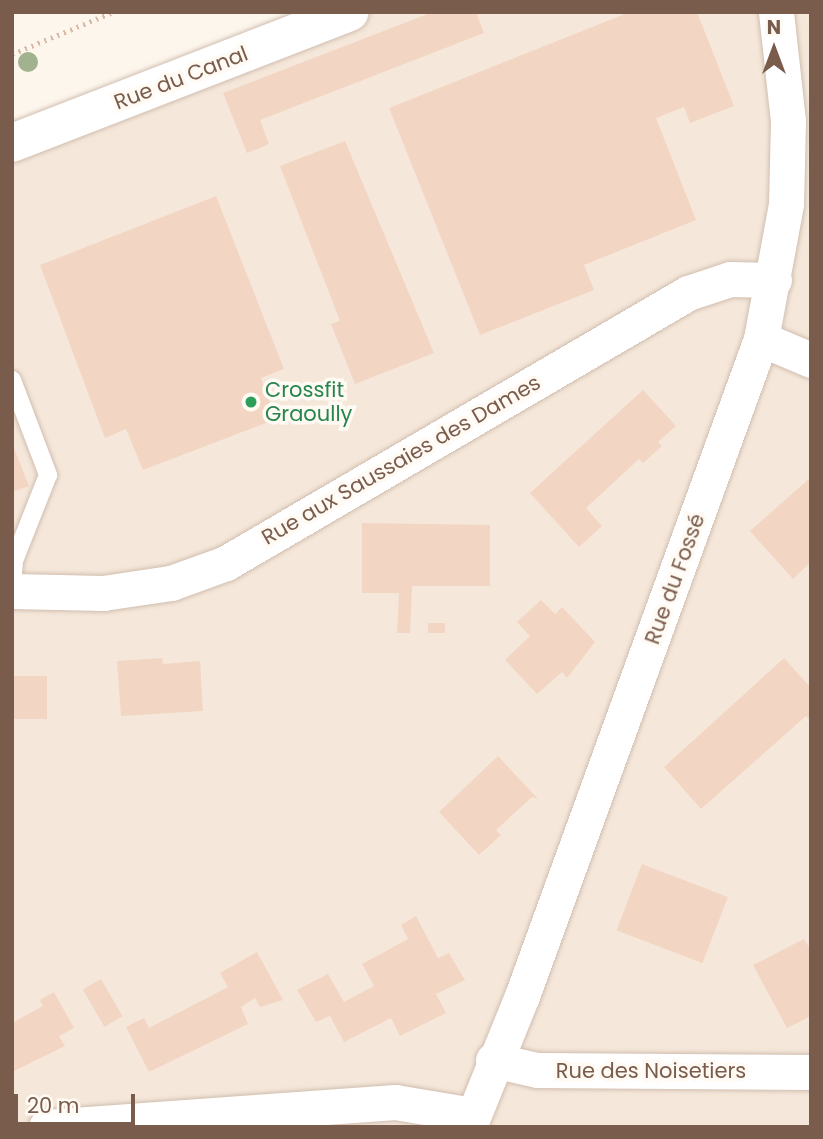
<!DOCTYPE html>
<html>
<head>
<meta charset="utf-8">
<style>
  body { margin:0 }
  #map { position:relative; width:823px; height:1139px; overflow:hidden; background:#fdf6ec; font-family:Poppins,sans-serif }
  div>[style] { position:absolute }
  .residential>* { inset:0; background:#f5e8da }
  .building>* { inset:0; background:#f3d5c3; transform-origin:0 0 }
  .path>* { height:4.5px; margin-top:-2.25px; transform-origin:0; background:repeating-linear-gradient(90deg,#d9b8a5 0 2px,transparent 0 7px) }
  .roads { filter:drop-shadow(0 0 2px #d1beb0) drop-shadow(0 0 2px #d1beb0) }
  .service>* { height:18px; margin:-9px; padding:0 9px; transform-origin:9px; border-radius:9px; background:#fff }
  .minor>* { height:35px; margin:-17.5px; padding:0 17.5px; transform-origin:17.5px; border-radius:17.5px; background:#fff }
  .tertiary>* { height:38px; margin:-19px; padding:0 19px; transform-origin:19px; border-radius:19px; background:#fff }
  .trees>* { width:20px; height:20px; margin:-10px; border-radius:50%; background:#a0b28e }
  .dots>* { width:19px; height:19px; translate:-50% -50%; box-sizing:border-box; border:4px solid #fffaf3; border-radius:50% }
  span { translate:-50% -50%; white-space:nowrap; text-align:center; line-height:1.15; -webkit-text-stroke:7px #fffaf3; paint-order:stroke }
  .street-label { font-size:21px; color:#7a5c4d }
  .leisure-label { font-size:21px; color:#27864d }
  .left { translate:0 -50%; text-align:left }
  .frame { position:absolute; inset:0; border:14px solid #7a5c4d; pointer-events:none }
  .north { position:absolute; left:739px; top:14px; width:70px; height:70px; -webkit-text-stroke:5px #fffaf3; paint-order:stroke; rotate:0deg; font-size:19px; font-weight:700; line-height:28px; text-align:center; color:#7a5c4d }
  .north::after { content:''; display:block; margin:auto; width:24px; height:32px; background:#7a5c4d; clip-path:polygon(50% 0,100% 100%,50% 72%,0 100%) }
  .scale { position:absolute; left:14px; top:1094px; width:121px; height:32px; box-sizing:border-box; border:4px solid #7a5c4d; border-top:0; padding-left:9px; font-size:21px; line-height:24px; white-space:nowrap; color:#7a5c4d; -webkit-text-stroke:5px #fffaf3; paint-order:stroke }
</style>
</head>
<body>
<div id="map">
  <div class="residential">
    <i style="clip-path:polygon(349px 12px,811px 12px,811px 1127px,12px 1127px,12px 143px)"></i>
  </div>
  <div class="building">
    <i style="clip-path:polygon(433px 12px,476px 12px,484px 33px,260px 120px,269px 144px,247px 153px,223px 93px)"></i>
    <i style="clip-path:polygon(630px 12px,697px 12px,734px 106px,690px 123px,684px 107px,656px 118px,696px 220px,584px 265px,594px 290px,480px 335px,389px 108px)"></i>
    <i style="clip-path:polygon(345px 141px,434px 353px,355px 384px,331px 324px,340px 321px,280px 166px)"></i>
    <i style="clip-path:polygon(216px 196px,284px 369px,261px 378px,276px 419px,143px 470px,126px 429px,105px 438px,40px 265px)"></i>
    <i style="clip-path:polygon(643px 390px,676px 426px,658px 442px,662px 446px,643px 463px,639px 459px,586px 508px,602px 526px,579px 547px,530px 493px)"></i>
    <i style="clip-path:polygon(12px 443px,29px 486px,12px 492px)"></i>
    <i style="clip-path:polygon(811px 477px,811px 562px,793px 579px,750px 531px)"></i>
    <i style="clip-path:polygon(362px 523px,490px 525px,490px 586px,412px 586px,410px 633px,397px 633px,399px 593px,362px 593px)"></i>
    <i style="clip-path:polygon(541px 600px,555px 614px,562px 607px,595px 642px,567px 678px,562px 672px,537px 694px,505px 660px,530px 636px,517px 622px)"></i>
    <i style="left:428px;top:623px;width:17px;height:10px"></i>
    <i style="clip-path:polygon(162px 658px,163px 664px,200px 661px,203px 711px,121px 716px,117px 661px)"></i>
    <i style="clip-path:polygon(784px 658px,811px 688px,811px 721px,806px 716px,701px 809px,664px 767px)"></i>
    <i style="left:47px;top:676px;width:43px;height:35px;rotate:90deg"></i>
    <i style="clip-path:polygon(498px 756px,538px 799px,532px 797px,496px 830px,501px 835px,479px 855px,439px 812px)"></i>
    <i style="left:642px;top:864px;width:92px;height:71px;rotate:21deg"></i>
    <i style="clip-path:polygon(416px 916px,438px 958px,449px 953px,465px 980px,436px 994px,446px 1013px,400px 1036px,391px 1018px,344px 1042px,330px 1016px,316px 1022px,297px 990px,328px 974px,344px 1002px,374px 986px,362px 964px,408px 939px,401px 925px)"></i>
    <i style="clip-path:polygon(804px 939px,811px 951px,811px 1016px,787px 1028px,753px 965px)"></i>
    <i style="clip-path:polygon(257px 952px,283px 1000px,260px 1007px,255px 998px,241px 1007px,248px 1024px,149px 1072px,126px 1027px,144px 1018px,149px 1028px,228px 987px,220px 973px)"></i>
    <i style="left:101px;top:979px;width:43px;height:21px;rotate:60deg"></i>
    <i style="clip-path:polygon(54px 992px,74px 1028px,59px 1036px,65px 1046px,12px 1072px,12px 1023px,43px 1006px,40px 1000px)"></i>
  </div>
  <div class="path">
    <i style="left:12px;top:54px;width:109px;rotate:-22.6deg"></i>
  </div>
  <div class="roads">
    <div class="service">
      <i style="left:12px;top:380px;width:102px;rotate:69.2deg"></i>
      <i style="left:48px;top:475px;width:92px;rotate:111.6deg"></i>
      <i style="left:14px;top:561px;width:25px;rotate:95deg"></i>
    </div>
    <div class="minor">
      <i style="left:761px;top:339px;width:54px;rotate:22.8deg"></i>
      <i style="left:12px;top:591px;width:91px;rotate:1.3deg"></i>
      <i style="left:103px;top:593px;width:69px;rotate:-8.4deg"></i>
      <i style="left:171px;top:583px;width:59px;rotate:-20deg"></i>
      <i style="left:226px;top:563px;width:535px;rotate:-30.3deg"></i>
      <i style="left:688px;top:293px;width:44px;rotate:-18.4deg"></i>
      <i style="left:730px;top:279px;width:44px;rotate:1.3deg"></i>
      <i style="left:493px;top:1060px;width:45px;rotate:12.8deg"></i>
      <i style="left:537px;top:1070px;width:274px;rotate:0.4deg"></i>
      <i style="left:46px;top:1127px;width:350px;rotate:-4.1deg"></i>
      <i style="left:395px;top:1102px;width:79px;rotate:9.5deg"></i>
      <i style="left:469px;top:1127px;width:141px;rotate:-68deg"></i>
      <i style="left:522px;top:996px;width:699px;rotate:-70.01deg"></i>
      <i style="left:761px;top:339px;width:137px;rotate:-79.5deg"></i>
      <i style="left:786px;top:204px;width:83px;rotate:-88.6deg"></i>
      <i style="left:788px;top:121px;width:110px;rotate:-96.3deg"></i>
    </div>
    <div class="tertiary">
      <i style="left:12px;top:143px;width:362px;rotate:-21.2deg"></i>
    </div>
  </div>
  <div class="trees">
    <i style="left:28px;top:62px"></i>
  </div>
  <div class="dots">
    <i style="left:251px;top:402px;background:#2e9e5b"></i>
  </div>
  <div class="street-label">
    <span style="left:181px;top:78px;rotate:-21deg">Rue du Canal</span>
    <span style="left:401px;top:460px;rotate:-30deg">Rue aux Saussaies des Dames</span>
    <span style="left:675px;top:579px;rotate:-70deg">Rue du Fossé</span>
    <span style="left:651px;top:1071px">Rue des Noisetiers</span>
  </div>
  <div class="leisure-label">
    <span class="left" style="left:265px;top:402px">Crossfit<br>Graoully</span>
  </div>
  <div class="frame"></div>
  <div class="north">N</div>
  <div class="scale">20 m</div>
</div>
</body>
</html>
